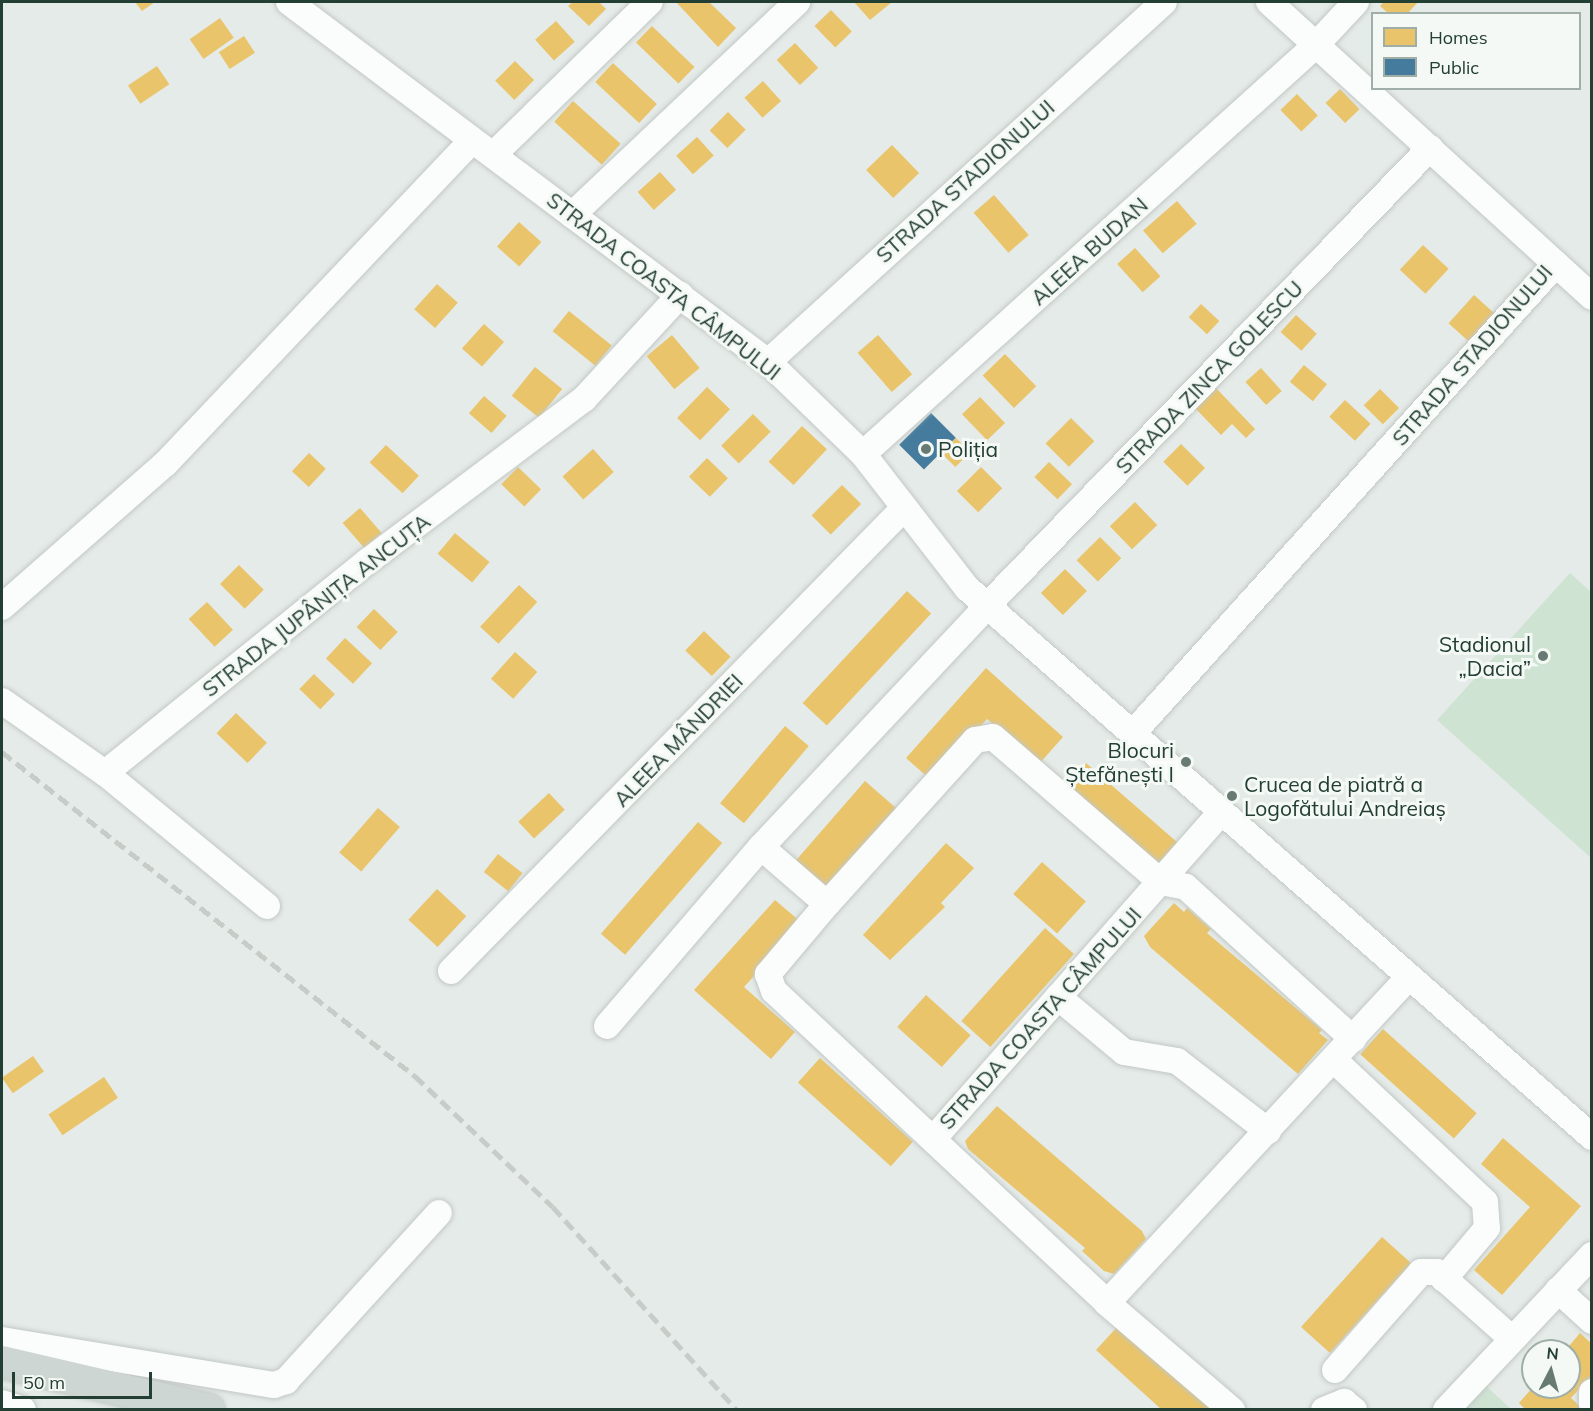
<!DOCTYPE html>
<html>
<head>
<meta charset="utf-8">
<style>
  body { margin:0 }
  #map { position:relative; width:1593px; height:1411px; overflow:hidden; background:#e5ebe8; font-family:Mulish,sans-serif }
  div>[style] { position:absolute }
  .green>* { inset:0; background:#cfe3d3 }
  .homes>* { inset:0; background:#e9c46a; transform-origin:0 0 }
  .public>* { inset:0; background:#457b9d; transform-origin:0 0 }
  .roads { filter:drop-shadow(0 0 2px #c2c8c5) drop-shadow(0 0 2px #c2c8c5) }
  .minor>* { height:26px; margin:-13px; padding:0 13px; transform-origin:13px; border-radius:13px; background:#fbfcfc }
  .major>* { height:32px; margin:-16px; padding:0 16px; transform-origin:16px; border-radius:16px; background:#ced6d3 }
  .rail>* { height:4.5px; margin-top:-2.25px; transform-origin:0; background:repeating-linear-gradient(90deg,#c7ccc9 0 12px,transparent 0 18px) }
  .dots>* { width:16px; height:16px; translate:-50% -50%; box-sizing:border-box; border:3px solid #f4f9f6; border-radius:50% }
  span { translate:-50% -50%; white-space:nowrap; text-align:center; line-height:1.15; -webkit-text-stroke:6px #f4f9f6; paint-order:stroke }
  .street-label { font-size:21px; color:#233e33 }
  .poi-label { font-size:21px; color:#233e33 }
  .left { translate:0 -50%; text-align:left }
  .right { translate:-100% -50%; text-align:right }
  .frame { position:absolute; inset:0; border:3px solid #233e33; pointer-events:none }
  .legend { position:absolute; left:1371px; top:12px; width:210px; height:78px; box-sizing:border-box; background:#f4f9f6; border:2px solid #a0aea8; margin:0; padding:8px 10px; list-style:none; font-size:18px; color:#233e33 }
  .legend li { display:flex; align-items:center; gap:12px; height:30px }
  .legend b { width:30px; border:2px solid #a0aea8 }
  .north { position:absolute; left:1521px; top:1339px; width:60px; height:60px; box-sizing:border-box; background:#f4f9f6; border:2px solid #a0aea8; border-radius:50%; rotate:6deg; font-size:16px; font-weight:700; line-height:24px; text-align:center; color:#233e33 }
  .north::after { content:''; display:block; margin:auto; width:21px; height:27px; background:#677b72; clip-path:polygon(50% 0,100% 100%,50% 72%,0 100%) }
  .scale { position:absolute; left:12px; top:1372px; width:140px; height:27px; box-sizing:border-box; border:3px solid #233e33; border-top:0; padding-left:8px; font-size:18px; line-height:21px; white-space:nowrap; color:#233e33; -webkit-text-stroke:4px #f4f9f6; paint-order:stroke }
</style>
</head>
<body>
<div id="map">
  <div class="green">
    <i style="clip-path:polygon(1570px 573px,1591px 592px,1591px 858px,1437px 720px)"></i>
    <i style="clip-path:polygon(1486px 1386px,1511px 1409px,1465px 1409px)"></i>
  </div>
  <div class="homes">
    <i style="clip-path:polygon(135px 2px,155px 2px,142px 11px)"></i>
    <i style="clip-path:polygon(573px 2px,599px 2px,606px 9px,589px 26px,568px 6px)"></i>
    <i style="clip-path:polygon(676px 2px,709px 2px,736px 28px,718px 47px)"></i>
    <i style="clip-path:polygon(854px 2px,892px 2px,870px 20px)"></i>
    <i style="clip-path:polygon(1384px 2px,1418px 2px,1407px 14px,1389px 14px,1380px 6px)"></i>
    <i style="left:831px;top:10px;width:30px;height:23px;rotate:46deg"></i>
    <i style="left:220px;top:18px;width:24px;height:37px;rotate:55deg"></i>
    <i style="left:556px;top:21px;width:28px;height:28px;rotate:48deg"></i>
    <i style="left:652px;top:26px;width:59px;height:23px;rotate:44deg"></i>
    <i style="left:244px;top:36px;width:20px;height:30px;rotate:57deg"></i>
    <i style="left:795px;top:43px;width:34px;height:25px;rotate:47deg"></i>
    <i style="left:515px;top:61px;width:27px;height:28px;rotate:45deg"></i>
    <i style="left:613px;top:63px;width:60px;height:26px;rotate:43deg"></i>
    <i style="left:157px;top:66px;width:22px;height:35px;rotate:56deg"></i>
    <i style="left:763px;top:81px;width:27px;height:25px;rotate:48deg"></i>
    <i style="left:1340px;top:89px;width:28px;height:20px;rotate:46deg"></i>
    <i style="left:1297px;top:94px;width:30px;height:23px;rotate:46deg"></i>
    <i style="left:573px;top:101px;width:64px;height:28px;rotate:42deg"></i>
    <i style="left:728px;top:112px;width:25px;height:26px;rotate:45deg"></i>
    <i style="left:697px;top:137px;width:25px;height:28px;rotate:48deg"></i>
    <i style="left:892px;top:145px;width:39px;height:36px;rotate:46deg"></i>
    <i style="left:660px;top:172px;width:24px;height:30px;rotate:48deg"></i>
    <i style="left:994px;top:195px;width:53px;height:27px;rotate:49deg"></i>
    <i style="left:1177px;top:201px;width:30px;height:45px;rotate:49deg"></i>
    <i style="left:519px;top:222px;width:30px;height:33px;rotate:42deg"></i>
    <i style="left:1423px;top:245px;width:35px;height:34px;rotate:43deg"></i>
    <i style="left:1135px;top:248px;width:38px;height:24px;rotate:48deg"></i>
    <i style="left:437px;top:284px;width:28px;height:34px;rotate:42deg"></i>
    <i style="left:1474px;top:295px;width:28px;height:38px;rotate:42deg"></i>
    <i style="left:1201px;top:304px;width:25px;height:18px;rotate:43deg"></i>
    <i style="left:569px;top:311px;width:55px;height:26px;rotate:39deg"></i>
    <i style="left:1296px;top:315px;width:28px;height:23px;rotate:42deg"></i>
    <i style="left:484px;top:324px;width:27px;height:33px;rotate:42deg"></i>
    <i style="left:672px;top:335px;width:43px;height:33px;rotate:50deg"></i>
    <i style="left:878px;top:335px;width:52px;height:27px;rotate:49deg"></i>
    <i style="left:1005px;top:354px;width:45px;height:31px;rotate:46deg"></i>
    <i style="left:1304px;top:365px;width:30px;height:22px;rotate:40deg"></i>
    <i style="left:535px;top:367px;width:35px;height:37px;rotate:39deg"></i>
    <i style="left:1261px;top:368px;width:31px;height:21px;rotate:48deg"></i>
    <i style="left:707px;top:387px;width:32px;height:43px;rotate:44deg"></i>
    <i style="clip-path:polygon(1216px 388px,1255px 429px,1246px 438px,1232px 424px,1221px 435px,1195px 408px)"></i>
    <i style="left:1380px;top:389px;width:27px;height:23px;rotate:45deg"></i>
    <i style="left:484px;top:396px;width:30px;height:23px;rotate:41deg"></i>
    <i style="left:980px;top:397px;width:36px;height:25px;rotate:46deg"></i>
    <i style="left:1345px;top:400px;width:35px;height:23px;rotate:43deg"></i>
    <i style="left:753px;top:414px;width:25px;height:45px;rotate:45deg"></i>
    <i style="left:1071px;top:418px;width:33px;height:36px;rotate:45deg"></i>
    <i style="left:802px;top:426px;width:34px;height:49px;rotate:43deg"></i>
    <i style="left:956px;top:438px;width:20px;height:21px;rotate:45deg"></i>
    <i style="left:1181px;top:444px;width:34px;height:25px;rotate:45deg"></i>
    <i style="left:386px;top:445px;width:45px;height:24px;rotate:43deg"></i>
    <i style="left:593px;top:449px;width:31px;height:41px;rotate:48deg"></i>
    <i style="left:309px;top:453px;width:23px;height:25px;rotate:43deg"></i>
    <i style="left:707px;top:458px;width:29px;height:26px;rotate:44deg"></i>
    <i style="left:1049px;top:462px;width:32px;height:21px;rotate:44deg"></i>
    <i style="left:518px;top:467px;width:32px;height:24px;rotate:44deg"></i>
    <i style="left:981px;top:467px;width:30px;height:34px;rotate:45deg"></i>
    <i style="left:842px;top:485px;width:27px;height:43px;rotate:45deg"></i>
    <i style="left:1135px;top:502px;width:32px;height:35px;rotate:46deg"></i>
    <i style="left:360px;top:508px;width:33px;height:23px;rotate:49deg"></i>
    <i style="left:455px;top:533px;width:45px;height:27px;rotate:40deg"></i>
    <i style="left:1100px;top:537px;width:30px;height:33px;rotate:45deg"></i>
    <i style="left:239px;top:565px;width:35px;height:27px;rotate:45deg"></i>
    <i style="left:1065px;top:569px;width:31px;height:34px;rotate:45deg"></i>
    <i style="left:519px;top:585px;width:25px;height:57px;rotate:43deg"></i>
    <i style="left:907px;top:591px;width:33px;height:153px;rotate:43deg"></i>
    <i style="left:207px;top:602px;width:38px;height:25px;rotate:47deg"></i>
    <i style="left:374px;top:609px;width:33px;height:25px;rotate:44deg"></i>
    <i style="left:704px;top:631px;width:37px;height:27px;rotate:44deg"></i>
    <i style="left:345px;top:638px;width:37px;height:28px;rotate:43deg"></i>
    <i style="left:515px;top:652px;width:30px;height:36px;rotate:42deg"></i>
    <i style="clip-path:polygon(986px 668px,1063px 737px,1039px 764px,987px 719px,932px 781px,906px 758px)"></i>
    <i style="left:314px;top:674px;width:29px;height:21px;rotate:44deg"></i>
    <i style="left:236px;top:713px;width:43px;height:28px;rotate:44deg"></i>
    <i style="left:785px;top:726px;width:31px;height:101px;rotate:40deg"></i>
    <i style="left:1086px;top:763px;width:125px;height:33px;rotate:41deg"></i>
    <i style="left:865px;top:781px;width:43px;height:108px;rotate:41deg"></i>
    <i style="left:549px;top:793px;width:23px;height:42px;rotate:47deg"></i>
    <i style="left:378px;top:808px;width:29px;height:59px;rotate:41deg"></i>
    <i style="left:698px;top:822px;width:32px;height:148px;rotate:41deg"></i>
    <i style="clip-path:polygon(946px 843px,974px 868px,941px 903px,945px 907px,890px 960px,863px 935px)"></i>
    <i style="left:498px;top:854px;width:31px;height:23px;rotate:38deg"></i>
    <i style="left:1042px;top:862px;width:59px;height:43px;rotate:42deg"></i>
    <i style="left:437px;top:889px;width:40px;height:42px;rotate:43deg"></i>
    <i style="clip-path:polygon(775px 900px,802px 923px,744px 987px,795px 1032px,771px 1059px,694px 990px)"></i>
    <i style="clip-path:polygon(1174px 903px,1184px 912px,1187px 908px,1211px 929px,1207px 933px,1322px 1030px,1319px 1033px,1328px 1040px,1298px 1074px,1150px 947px,1144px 936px)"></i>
    <i style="left:1045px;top:928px;width:39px;height:125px;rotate:42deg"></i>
    <i style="left:926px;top:995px;width:60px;height:43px;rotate:42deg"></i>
    <i style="left:1383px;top:1029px;width:126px;height:34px;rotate:42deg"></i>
    <i style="left:33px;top:1056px;width:19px;height:38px;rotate:55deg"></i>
    <i style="left:820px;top:1058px;width:125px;height:33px;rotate:42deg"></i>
    <i style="left:104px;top:1077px;width:25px;height:67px;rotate:56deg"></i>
    <i style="clip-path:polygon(997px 1106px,1142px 1231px,1146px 1239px,1114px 1274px,1104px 1271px,1082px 1251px,1085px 1248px,968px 1149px,965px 1141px)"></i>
    <i style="clip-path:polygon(1503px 1138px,1581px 1206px,1502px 1295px,1474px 1270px,1530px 1207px,1481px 1164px)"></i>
    <i style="left:1382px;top:1237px;width:39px;height:121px;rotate:42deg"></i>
    <i style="clip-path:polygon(1118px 1326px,1209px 1407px,1208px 1410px,1162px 1410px,1096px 1350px)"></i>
    <i style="clip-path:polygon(1580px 1333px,1592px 1344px,1592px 1375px,1571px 1398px,1584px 1410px,1526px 1410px,1519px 1403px,1533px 1387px,1569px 1387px,1569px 1351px,1565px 1351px)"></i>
  </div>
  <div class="public">
    <i style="left:931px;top:413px;width:35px;height:45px;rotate:45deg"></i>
  </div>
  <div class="roads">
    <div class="minor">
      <i style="left:289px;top:2px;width:599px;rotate:36.93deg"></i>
      <i style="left:768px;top:362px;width:132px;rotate:44.1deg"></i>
      <i style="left:863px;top:454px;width:170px;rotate:52.2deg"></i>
      <i style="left:967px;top:588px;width:832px;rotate:41.3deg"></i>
      <i style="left:1269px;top:2px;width:437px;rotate:42.4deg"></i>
      <i style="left:493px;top:155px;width:219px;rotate:-44.3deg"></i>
      <i style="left:572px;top:215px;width:310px;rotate:-43.4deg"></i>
      <i style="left:768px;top:362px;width:535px;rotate:-42.27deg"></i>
      <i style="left:863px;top:454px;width:609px;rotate:-42.07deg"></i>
      <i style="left:1315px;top:46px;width:60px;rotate:-47deg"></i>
      <i style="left:2px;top:607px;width:217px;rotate:-41.3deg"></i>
      <i style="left:165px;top:464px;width:446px;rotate:-46.5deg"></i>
      <i style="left:2px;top:701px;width:126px;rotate:35deg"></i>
      <i style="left:1132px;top:734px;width:633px;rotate:-47.95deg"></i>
      <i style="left:761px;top:847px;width:87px;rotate:40.8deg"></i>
      <i style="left:827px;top:904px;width:221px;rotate:-47.9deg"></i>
      <i style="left:975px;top:740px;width:18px;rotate:-9deg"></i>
      <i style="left:993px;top:737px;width:222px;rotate:40.8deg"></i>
      <i style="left:1161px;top:882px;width:25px;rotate:11deg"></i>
      <i style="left:1186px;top:887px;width:226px;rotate:42.3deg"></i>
      <i style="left:827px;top:904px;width:92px;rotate:130.1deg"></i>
      <i style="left:768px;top:974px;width:18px;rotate:71deg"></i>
      <i style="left:774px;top:991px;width:456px;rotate:43.1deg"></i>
      <i style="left:1107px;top:1303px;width:165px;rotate:40.6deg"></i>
      <i style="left:267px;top:906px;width:210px;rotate:-140.6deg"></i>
      <i style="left:105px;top:773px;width:338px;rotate:-38.9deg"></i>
      <i style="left:368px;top:561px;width:270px;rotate:-36.9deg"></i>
      <i style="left:584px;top:399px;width:142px;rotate:-47.3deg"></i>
      <i style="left:451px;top:971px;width:648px;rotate:-45.63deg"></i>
      <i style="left:1058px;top:997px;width:86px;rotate:39.8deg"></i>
      <i style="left:1124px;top:1052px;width:54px;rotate:9.6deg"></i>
      <i style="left:1177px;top:1061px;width:115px;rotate:37.6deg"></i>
      <i style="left:607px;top:1026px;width:236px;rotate:-49.3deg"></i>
      <i style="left:761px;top:847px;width:330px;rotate:-46.8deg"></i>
      <i style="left:987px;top:606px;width:637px;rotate:-45.95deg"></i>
      <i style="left:1334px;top:1060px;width:207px;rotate:43.2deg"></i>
      <i style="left:1485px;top:1202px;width:26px;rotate:86deg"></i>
      <i style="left:1487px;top:1228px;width:67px;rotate:130.1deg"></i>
      <i style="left:934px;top:1138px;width:434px;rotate:-48.6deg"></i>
      <i style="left:1558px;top:1290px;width:46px;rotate:42.4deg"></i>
      <i style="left:1107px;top:1303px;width:443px;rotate:-47.2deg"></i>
      <i style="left:2px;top:1340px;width:276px;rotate:9.4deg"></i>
      <i style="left:274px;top:1385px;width:13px;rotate:-18deg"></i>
      <i style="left:286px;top:1381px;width:227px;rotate:-47.7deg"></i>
      <i style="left:1335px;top:1370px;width:130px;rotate:-48.7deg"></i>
      <i style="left:1421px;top:1272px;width:16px"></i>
      <i style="left:1437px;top:1272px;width:99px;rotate:41.7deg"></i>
      <i style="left:1592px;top:1392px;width:12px;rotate:90deg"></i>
      <i style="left:2px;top:1403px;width:22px;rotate:18deg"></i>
      <i style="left:1324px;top:1410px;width:22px;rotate:-22deg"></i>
      <i style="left:1344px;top:1402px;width:13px;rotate:39deg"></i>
      <i style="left:1446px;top:1410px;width:213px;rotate:-46.7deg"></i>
    </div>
    <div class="major">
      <i style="left:2px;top:1362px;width:212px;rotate:13.1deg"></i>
    </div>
  </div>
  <div class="rail">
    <i style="left:2px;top:752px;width:525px;rotate:38.11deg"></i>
    <i style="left:415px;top:1076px;width:190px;rotate:43.5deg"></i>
    <i style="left:553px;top:1207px;width:274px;rotate:47.8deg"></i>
  </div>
  <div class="dots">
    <i style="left:926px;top:449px;background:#677b72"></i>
    <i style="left:1543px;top:656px;background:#677b72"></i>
    <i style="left:1186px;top:762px;background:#677b72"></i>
    <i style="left:1232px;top:796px;background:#677b72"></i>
  </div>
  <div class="street-label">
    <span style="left:965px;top:181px;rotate:-42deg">STRADA STADIONULUI</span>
    <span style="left:1089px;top:251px;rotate:-42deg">ALEEA BUDAN</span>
    <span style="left:664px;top:286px;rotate:38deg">STRADA COASTA CÂMPULUI</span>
    <span style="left:1472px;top:355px;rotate:-49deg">STRADA STADIONULUI</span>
    <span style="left:1209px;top:377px;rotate:-46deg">STRADA ZINCA GOLESCU</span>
    <span style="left:316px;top:605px;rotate:-38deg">STRADA JUPÂNIȚA ANCUȚA</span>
    <span style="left:678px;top:740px;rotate:-46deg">ALEEA MÂNDRIEI</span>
    <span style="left:1040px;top:1018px;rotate:-48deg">STRADA COASTA CÂMPULUI</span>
  </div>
  <div class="poi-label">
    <span class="left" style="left:938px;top:449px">Poliția</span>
    <span class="right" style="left:1531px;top:656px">Stadionul<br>„Dacia”</span>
    <span class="right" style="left:1174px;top:762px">Blocuri<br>Ștefănești I</span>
    <span class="left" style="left:1244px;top:796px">Crucea de piatră a<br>Logofătului Andreiaș</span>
  </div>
  <div class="frame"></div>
  <ul class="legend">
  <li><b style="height:16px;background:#e9c46a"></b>Homes</li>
  <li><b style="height:16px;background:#457b9d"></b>Public</li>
  </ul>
  <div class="north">N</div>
  <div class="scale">50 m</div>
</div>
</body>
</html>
